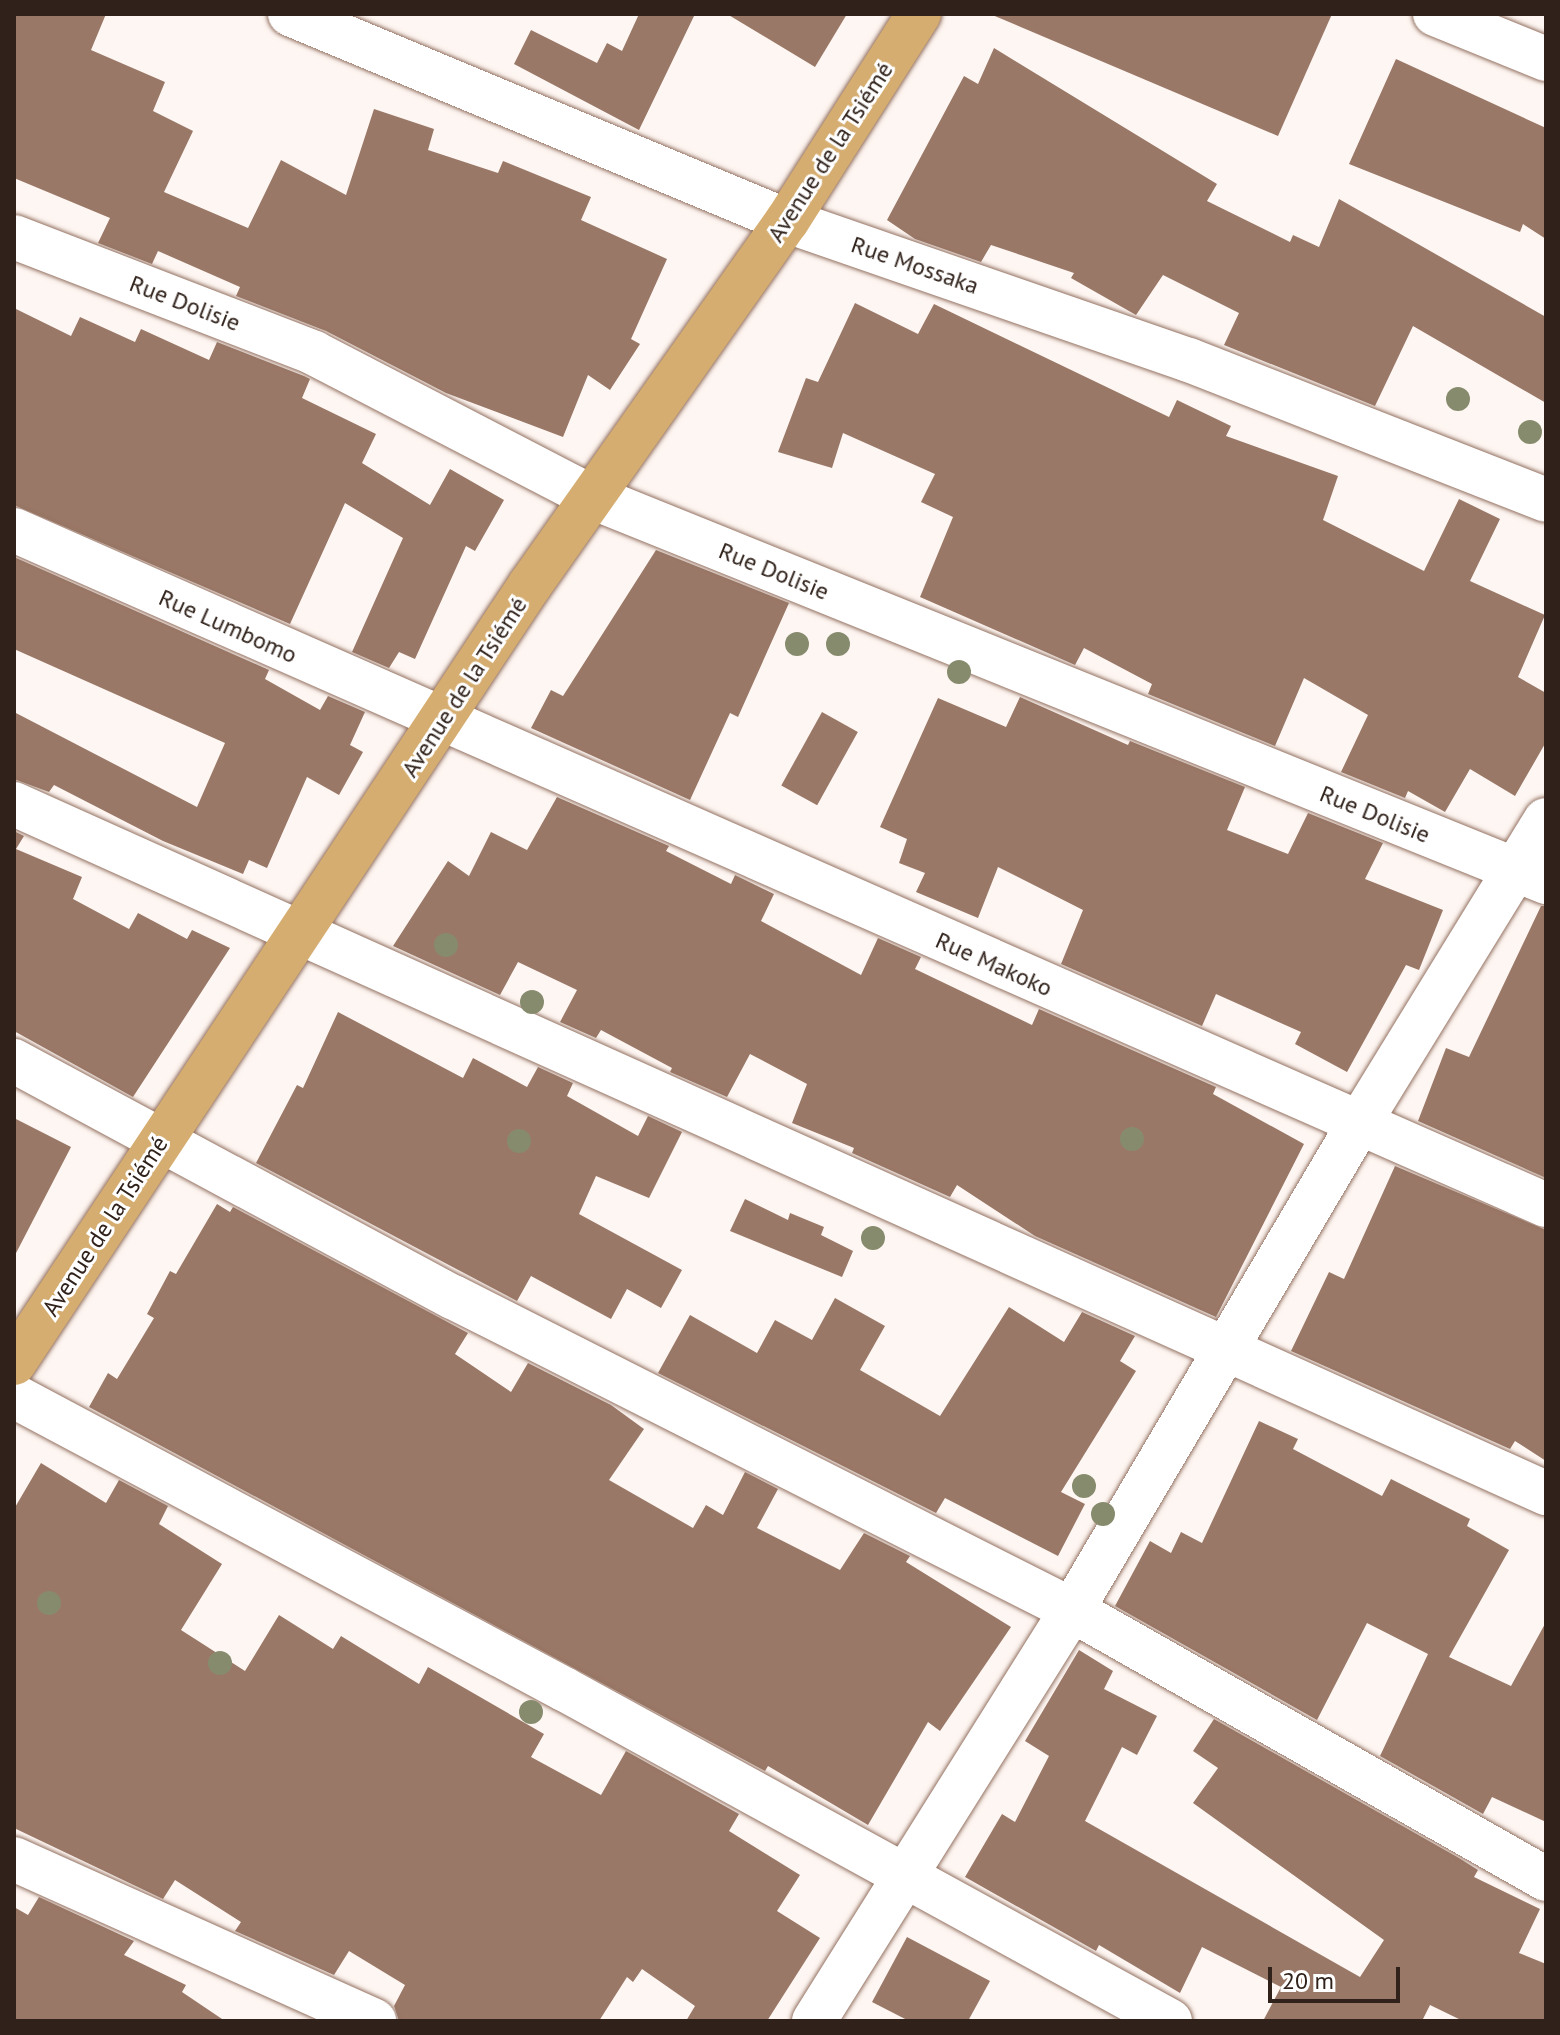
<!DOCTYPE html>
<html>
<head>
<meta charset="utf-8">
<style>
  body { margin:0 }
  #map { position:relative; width:1560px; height:2035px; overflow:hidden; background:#fef6f2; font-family:"PT Sans",sans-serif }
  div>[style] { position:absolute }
  .building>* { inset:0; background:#9a7867; transform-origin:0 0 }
  .roads { filter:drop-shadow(0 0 2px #937161) drop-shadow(0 0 2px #937161) }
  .minor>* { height:44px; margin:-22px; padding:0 22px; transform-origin:22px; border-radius:22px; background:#fff }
  .major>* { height:44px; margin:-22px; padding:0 22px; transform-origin:22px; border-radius:22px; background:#d5ad70 }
  .trees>* { width:24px; height:24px; margin:-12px; border-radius:50%; background:#878b6d }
  span { translate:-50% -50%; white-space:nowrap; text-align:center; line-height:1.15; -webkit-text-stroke:6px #fff; paint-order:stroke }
  .street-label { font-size:24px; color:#30221b }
  .frame { position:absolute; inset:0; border:16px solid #30221b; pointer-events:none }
  .scale { position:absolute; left:1268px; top:1967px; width:132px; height:36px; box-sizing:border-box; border:4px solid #30221b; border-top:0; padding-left:10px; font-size:24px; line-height:28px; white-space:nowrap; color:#30221b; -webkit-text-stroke:6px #fff; paint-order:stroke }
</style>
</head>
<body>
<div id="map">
  <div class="building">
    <i style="clip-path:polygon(14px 14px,106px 14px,91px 50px,165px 82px,153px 111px,193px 131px,164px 192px,248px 228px,281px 160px,346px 195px,374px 109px,434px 129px,428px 150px,498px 173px,503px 161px,591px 197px,581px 220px,667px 259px,631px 339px,640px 344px,610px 390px,588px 375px,563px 437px,446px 393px,326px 331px,236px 296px,240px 287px,158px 251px,152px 264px,98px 243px,110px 218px,14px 178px)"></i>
    <i style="clip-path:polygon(639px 14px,695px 14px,639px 130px,514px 64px,531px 30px,597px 63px,607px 43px,622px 51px)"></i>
    <i style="clip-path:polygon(727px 14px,847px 14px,815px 67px)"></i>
    <i style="clip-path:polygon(990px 14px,1332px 14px,1278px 136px)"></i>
    <i style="clip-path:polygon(994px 48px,1217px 184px,1207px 201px,1290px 242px,1293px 235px,1319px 247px,1339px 199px,1546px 317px,1546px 403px,1413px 326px,1375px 406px,1224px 345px,1239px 313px,1163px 275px,1136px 315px,1071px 278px,1074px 273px,991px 245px,981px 262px,915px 239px,887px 220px,964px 76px,978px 84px)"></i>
    <i style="clip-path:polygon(1396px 59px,1546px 128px,1546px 239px,1523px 224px,1520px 232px,1349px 164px)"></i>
    <i style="clip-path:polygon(855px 303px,918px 334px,934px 304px,1169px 417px,1177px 400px,1231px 426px,1226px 436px,1338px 476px,1323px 520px,1424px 571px,1459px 499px,1500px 519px,1470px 581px,1545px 615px,1518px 677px,1546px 693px,1546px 742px,1515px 796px,1470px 769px,1445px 812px,1408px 791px,1405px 798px,1341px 772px,1368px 715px,1304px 678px,1275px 746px,1148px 694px,1152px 684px,1084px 648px,1075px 665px,920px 597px,953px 517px,921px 502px,935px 474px,843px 433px,832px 468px,778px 452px,806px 378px,818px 382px)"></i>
    <i style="clip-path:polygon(14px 308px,71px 336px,80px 317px,135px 342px,141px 329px,209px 360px,217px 342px,304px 376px,310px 379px,302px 398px,376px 434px,362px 463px,430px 505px,450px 469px,504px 500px,475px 551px,466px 546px,415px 659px,399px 652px,389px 668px,352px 652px,403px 538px,345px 503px,290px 624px,14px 505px)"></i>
    <i style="clip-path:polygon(656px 550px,789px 603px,738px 717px,730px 713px,690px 800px,531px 728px,551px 690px,563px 696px)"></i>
    <i style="clip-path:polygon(14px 557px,269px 670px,265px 679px,320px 710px,328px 696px,365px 712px,350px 745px,363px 752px,339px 795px,307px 777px,267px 868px,249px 860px,243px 874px,163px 841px,54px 785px,49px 792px,14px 779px,14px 712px,197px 807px,225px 743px,14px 649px)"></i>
    <i style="clip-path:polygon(1020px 697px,1128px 745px,1130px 741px,1245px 787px,1227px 830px,1288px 854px,1308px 813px,1383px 843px,1365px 879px,1443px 910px,1419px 970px,1406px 965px,1347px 1072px,1295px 1044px,1301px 1032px,1216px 994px,1202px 1026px,1061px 964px,1083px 910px,998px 867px,978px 918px,916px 892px,925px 873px,899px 863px,907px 839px,880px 827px,938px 698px,1006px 727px)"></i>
    <i style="left:822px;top:712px;width:41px;height:84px;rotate:29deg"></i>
    <i style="clip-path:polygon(557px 797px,669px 846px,666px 851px,731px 884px,735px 875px,774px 894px,761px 921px,861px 975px,878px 938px,921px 957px,915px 969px,1032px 1025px,1039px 1009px,1216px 1087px,1213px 1094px,1304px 1144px,1216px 1317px,1035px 1236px,957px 1185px,950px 1197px,852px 1153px,854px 1148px,792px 1123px,807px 1084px,750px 1054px,727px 1097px,670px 1072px,672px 1068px,601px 1030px,596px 1038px,560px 1022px,577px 990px,518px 962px,500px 995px,393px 946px,448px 861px,469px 876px,491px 832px,527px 850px)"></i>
    <i style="clip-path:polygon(14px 831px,24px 836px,16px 849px,82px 877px,73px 899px,129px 929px,138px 913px,187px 939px,192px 930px,230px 948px,133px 1097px,14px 1031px)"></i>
    <i style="clip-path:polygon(1541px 906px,1546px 906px,1546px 1178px,1418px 1121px,1446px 1048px,1469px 1057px)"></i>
    <i style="clip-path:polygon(338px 1012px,463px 1078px,473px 1058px,527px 1087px,538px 1067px,573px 1083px,567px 1096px,638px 1136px,648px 1116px,682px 1132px,649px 1198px,596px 1176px,579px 1214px,682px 1270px,661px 1308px,627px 1289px,611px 1319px,531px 1276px,517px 1301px,256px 1163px,297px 1085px,303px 1088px)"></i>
    <i style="clip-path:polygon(14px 1118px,71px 1147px,14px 1257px)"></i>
    <i style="clip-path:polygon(1395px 1166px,1546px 1230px,1546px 1461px,1515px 1441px,1510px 1449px,1291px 1351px,1329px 1272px,1344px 1279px)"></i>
    <i style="clip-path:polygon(745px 1199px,788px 1220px,790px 1213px,824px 1227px,821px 1235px,853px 1251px,842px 1277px,730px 1231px)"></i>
    <i style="clip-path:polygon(217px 1204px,230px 1212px,233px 1207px,468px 1333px,455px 1354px,511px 1392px,528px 1363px,611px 1405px,644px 1429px,609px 1480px,693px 1528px,706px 1505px,723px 1515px,745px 1472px,778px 1489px,757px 1528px,840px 1570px,864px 1533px,910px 1556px,906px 1562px,1011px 1627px,940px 1731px,928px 1722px,868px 1825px,768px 1766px,765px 1771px,89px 1407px,108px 1373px,117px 1379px,154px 1318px,147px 1314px,170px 1271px,176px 1274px)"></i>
    <i style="clip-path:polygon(835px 1298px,885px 1326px,860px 1370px,940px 1416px,1009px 1307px,1064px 1342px,1082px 1312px,1135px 1336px,1120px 1361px,1136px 1371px,1061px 1492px,1085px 1504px,1058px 1556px,945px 1498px,936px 1513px,658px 1373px,690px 1315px,757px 1353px,775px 1320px,812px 1340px)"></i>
    <i style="clip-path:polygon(1259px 1421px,1298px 1439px,1293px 1449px,1382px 1496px,1391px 1479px,1470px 1519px,1467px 1526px,1509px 1550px,1449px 1657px,1511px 1686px,1546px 1622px,1546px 1822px,1492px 1797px,1483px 1814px,1380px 1756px,1428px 1654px,1367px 1623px,1317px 1720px,1115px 1606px,1150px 1541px,1171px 1553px,1181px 1532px,1202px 1543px)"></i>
    <i style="clip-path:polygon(41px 1463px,106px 1503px,119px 1480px,168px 1506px,159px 1524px,222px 1564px,181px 1630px,245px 1671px,279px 1615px,333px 1649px,341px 1636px,419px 1684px,428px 1667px,544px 1734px,531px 1757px,601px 1795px,626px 1751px,739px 1814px,729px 1831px,800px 1875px,777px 1911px,820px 1938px,767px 2021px,686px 2021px,695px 2006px,642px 1969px,633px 1982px,627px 1977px,599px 2021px,399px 2021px,394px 2006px,405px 1985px,349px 1951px,334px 1975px,235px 1931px,241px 1922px,175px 1880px,163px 1899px,14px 1828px,14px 1509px)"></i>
    <i style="clip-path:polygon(1079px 1650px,1113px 1671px,1104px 1689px,1157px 1716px,1137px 1755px,1122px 1747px,1085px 1821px,1360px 1977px,1384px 1940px,1193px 1803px,1218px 1768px,1193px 1751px,1214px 1719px,1459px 1858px,1478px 1870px,1474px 1877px,1540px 1909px,1519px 1953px,1546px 1964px,1546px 2021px,1463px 2021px,1430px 2005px,1422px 2021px,1263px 2021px,1281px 1987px,1202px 1947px,1180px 1993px,1099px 1945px,1096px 1951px,965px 1877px,1002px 1814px,1015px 1822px,1049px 1756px,1025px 1741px)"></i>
    <i style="clip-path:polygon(39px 1897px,134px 1941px,124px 1955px,186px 1985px,182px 1992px,225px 2021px,14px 2021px,14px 1907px,28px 1915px)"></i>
    <i style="clip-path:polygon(907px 1937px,990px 1981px,968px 2021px,909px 2021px,872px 2002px)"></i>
  </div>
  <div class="roads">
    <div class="minor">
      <i style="left:290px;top:14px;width:538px;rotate:22.61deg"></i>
      <i style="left:787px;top:221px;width:425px;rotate:19.1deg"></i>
      <i style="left:1189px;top:360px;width:383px;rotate:21.4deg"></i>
      <i style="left:1435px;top:14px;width:120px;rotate:22.1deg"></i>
      <i style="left:14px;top:237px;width:322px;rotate:21.1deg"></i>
      <i style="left:314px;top:353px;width:313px;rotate:27.4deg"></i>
      <i style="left:592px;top:497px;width:1029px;rotate:21.98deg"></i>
      <i style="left:14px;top:530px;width:1674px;rotate:23.78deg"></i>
      <i style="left:14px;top:804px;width:1680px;rotate:24.22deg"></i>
      <i style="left:14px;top:1061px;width:498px;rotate:28.3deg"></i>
      <i style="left:453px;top:1297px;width:694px;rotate:26.82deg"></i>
      <i style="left:1072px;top:1610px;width:545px;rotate:29.58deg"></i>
      <i style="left:14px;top:1396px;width:623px;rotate:28.05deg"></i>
      <i style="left:564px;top:1689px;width:691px;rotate:28.72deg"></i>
      <i style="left:14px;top:1859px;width:395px;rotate:24.2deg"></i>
      <i style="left:814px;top:2021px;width:485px;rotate:-57.9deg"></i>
      <i style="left:1072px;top:1610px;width:563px;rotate:-59.47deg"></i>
      <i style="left:1358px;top:1125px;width:358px;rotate:-58.4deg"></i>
    </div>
    <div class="major">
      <i style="left:14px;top:1363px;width:934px;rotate:-56.45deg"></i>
      <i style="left:530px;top:585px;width:446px;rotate:-54.8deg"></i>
      <i style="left:787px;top:221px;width:246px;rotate:-57.5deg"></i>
    </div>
  </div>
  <div class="trees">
    <i style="left:1458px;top:399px"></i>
    <i style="left:1530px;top:432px"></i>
    <i style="left:797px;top:644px"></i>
    <i style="left:838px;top:644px"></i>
    <i style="left:959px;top:672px"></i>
    <i style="left:446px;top:945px"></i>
    <i style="left:532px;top:1002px"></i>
    <i style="left:1132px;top:1139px"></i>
    <i style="left:519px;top:1141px"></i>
    <i style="left:873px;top:1238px"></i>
    <i style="left:1084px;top:1486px"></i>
    <i style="left:1103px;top:1514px"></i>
    <i style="left:49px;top:1603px"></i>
    <i style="left:220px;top:1663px"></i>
    <i style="left:531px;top:1712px"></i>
  </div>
  <div class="street-label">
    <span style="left:830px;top:152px;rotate:-57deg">Avenue de la Tsiémé</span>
    <span style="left:915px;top:265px;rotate:19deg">Rue Mossaka</span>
    <span style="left:185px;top:303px;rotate:21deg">Rue Dolisie</span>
    <span style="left:774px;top:571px;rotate:22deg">Rue Dolisie</span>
    <span style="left:228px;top:626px;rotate:24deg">Rue Lumbomo</span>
    <span style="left:464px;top:687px;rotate:-57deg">Avenue de la Tsiémé</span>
    <span style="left:1375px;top:814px;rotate:22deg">Rue Dolisie</span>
    <span style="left:994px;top:964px;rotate:24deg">Rue Makoko</span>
    <span style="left:105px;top:1226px;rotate:-57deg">Avenue de la Tsiémé</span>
  </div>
  <div class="frame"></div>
  <div class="scale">20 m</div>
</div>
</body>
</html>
